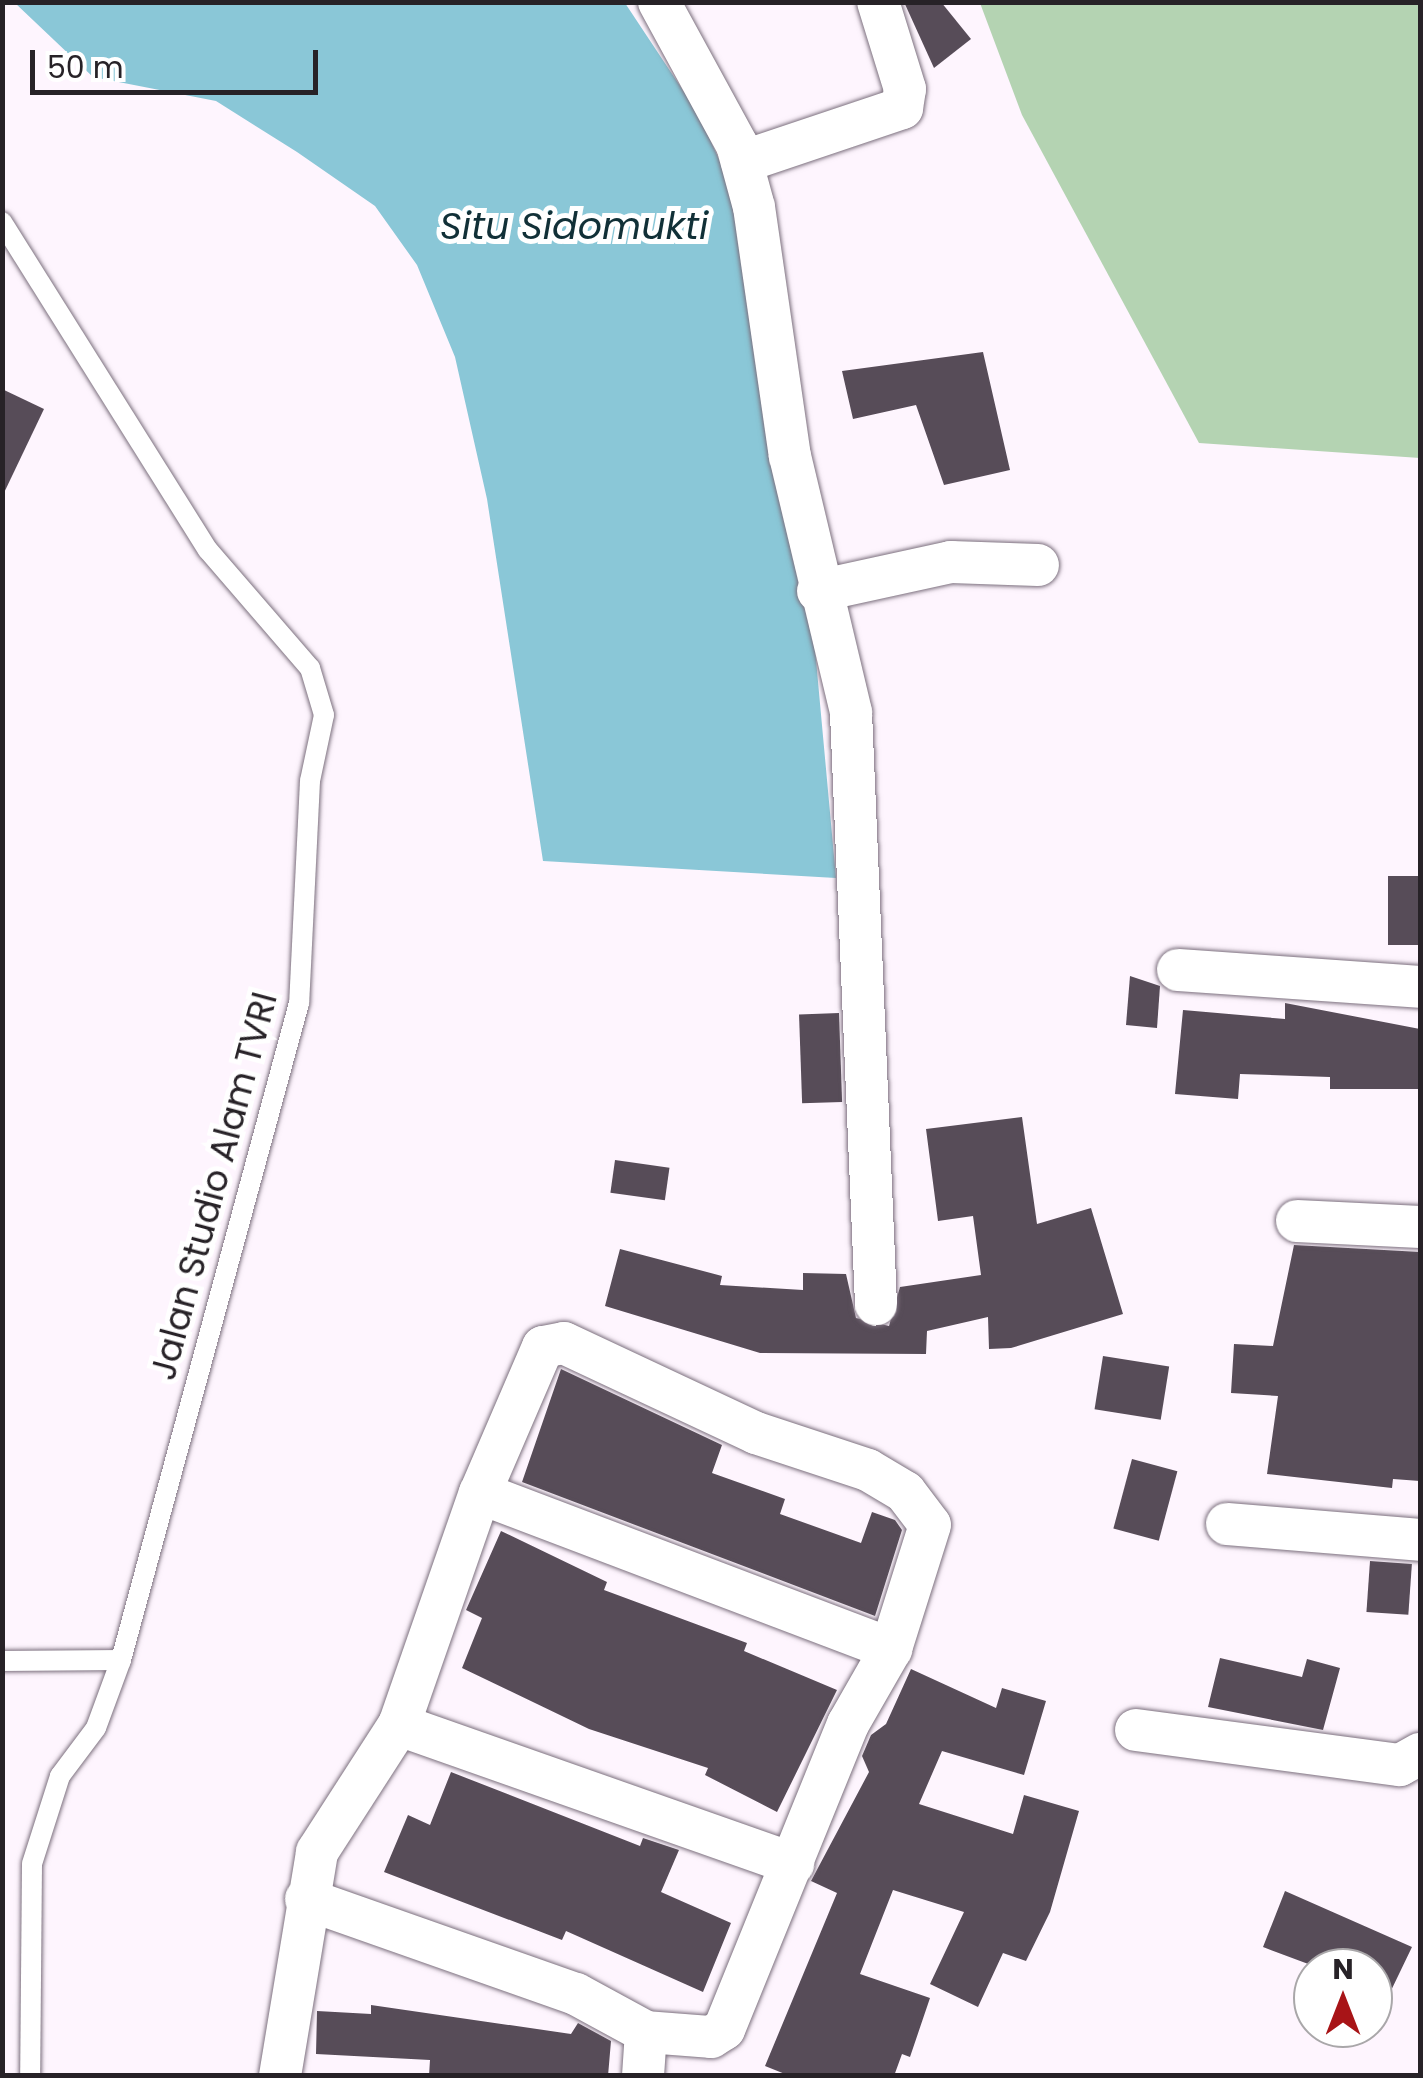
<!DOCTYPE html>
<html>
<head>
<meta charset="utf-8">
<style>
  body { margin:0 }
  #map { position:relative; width:1423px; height:2078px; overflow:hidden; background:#fef5fe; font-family:Poppins,sans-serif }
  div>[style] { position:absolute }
  .green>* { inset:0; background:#b4d3b2 }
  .water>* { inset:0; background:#8ac7d7 }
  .building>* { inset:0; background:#574c58; transform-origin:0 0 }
  .roads { filter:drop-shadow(0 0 2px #7c707e) drop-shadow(0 0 2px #7c707e) }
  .service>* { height:20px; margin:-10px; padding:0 10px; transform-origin:10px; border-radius:10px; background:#fff }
  .minor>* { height:42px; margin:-21px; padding:0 21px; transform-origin:21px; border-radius:21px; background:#fff }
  span { translate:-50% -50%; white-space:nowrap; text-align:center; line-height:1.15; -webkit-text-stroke:10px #fff; paint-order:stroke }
  .street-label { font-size:35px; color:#272227 }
  .water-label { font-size:38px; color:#113037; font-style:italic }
  .frame { position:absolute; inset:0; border:5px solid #272227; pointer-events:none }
  .north { position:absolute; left:1293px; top:1948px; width:100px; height:100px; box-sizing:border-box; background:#fff; border:2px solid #a9a7a9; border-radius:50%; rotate:0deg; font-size:28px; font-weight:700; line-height:40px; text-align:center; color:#272227 }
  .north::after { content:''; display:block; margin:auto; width:35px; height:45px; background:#a81417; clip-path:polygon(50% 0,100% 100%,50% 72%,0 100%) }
  .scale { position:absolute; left:30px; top:50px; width:288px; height:45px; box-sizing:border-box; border:5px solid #272227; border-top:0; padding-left:12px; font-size:30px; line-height:35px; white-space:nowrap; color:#272227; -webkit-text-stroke:8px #fff; paint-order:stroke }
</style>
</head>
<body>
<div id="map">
  <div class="green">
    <i style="clip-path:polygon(980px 3px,1420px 3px,1420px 458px,1199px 443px,1022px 115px)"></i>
  </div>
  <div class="water">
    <i style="clip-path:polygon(15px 3px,625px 3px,698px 113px,731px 186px,814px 638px,836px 878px,543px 861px,487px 499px,455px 357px,417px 265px,375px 206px,297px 152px,216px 101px,93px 77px)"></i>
  </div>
  <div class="building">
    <i style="clip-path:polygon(904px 2px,941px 2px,971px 39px,934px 68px)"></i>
    <i style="clip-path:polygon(983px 352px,1010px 470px,944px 485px,916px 405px,853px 419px,842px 371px)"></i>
    <i style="clip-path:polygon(2px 389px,44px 409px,2px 497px)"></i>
    <i style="left:1388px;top:876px;width:32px;height:69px"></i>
    <i style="clip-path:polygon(1130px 976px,1160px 986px,1157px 1028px,1126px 1025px)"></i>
    <i style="clip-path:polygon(1285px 1003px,1420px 1029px,1420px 1089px,1330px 1089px,1330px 1077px,1240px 1074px,1238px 1099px,1175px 1094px,1183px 1010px,1285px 1019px)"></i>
    <i style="left:839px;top:1013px;width:89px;height:40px;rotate:88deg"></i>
    <i style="clip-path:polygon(1022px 1117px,1037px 1224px,1091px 1208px,1123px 1314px,1011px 1348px,989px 1349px,988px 1317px,927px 1331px,926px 1354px,760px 1353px,605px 1306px,620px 1249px,722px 1276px,720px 1285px,803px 1290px,803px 1273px,846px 1274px,856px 1318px,889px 1326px,900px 1287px,981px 1275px,973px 1216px,938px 1221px,926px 1129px)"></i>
    <i style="left:615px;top:1160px;width:55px;height:33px;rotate:8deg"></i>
    <i style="clip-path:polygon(1294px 1245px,1420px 1252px,1420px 1481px,1393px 1479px,1392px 1488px,1267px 1474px,1278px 1396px,1231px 1393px,1234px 1344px,1273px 1346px)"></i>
    <i style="left:1103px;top:1356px;width:67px;height:54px;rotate:9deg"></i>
    <i style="clip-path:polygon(561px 1369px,722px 1445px,712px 1473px,785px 1499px,780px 1514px,861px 1543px,872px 1512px,895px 1520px,902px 1530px,875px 1616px,522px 1482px)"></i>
    <i style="left:1132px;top:1459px;width:47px;height:72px;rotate:15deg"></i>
    <i style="clip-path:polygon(501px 1531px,607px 1582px,604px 1590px,747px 1643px,744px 1651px,837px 1690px,777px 1812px,705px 1775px,708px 1768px,589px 1729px,462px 1668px,482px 1618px,466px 1610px)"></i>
    <i style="left:1370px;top:1561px;width:42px;height:51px;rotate:4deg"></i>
    <i style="clip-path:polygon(1220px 1658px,1302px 1677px,1307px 1659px,1340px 1668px,1323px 1730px,1208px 1707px)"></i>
    <i style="clip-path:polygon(911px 1669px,996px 1708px,1002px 1688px,1046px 1701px,1024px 1775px,942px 1751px,919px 1804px,1013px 1834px,1024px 1795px,1079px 1811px,1050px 1912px,1026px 1961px,1003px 1953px,978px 2007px,930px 1984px,964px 1912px,893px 1890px,860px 1974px,930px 1998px,910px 2057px,902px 2054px,894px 2076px,790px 2076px,765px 2066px,837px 1893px,811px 1881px,869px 1772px,862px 1756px,871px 1735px,886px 1724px)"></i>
    <i style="clip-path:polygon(451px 1772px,640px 1846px,643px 1838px,679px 1850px,661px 1892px,731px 1923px,703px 1992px,566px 1931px,562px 1940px,384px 1872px,408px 1815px,430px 1825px)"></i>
    <i style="clip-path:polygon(1285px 1891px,1412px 1947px,1373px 2028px,1373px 1968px,1319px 1968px,1263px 1947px)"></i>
    <i style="clip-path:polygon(371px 2005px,571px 2034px,578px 2023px,611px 2041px,608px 2076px,429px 2076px,430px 2060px,316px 2054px,317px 2011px,371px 2014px)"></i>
  </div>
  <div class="roads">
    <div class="service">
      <i style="left:2px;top:222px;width:387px;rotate:57.9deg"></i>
      <i style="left:208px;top:550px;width:156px;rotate:49.2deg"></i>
      <i style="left:310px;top:668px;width:49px;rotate:73.4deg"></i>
      <i style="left:324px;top:715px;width:67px;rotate:102deg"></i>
      <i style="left:310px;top:781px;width:222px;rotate:92.8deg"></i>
      <i style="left:299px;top:1003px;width:681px;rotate:105.16deg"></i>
      <i style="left:2px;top:1661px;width:119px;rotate:-0.5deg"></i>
      <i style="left:121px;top:1660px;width:72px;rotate:110.2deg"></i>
      <i style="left:96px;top:1728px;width:60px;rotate:126.9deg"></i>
      <i style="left:60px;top:1776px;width:92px;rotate:107.7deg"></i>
      <i style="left:32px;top:1864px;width:212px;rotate:90.5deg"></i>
    </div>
    <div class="minor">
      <i style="left:659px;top:2px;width:163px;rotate:61.4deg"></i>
      <i style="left:737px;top:145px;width:64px;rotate:74.7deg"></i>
      <i style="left:754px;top:207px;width:252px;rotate:81.8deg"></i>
      <i style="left:790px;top:456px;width:264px;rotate:76.6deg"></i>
      <i style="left:851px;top:713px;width:592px;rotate:87.58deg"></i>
      <i style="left:742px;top:162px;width:169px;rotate:-18.6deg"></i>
      <i style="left:902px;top:108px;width:19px;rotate:-81deg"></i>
      <i style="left:905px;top:89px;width:91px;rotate:-107.2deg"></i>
      <i style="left:818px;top:591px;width:136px;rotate:-12.3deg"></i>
      <i style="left:951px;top:562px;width:87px;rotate:2deg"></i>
      <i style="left:1178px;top:970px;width:243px;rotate:4deg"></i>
      <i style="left:1297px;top:1221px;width:123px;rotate:2.8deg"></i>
      <i style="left:480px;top:1493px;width:159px;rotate:-66.7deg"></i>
      <i style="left:543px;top:1347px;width:21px;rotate:-11deg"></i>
      <i style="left:564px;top:1343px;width:212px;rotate:25.1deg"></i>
      <i style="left:756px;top:1433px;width:118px;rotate:18.3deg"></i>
      <i style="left:868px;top:1470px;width:43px;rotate:30.7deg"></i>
      <i style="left:905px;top:1492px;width:41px;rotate:52.9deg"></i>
      <i style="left:930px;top:1525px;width:130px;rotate:107.5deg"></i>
      <i style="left:891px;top:1649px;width:86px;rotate:119.8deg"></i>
      <i style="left:848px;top:1724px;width:329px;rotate:112.1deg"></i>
      <i style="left:724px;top:2029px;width:15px;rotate:148deg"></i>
      <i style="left:711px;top:2037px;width:65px;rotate:-175.6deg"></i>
      <i style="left:1227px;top:1524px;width:194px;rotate:4.7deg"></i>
      <i style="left:399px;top:1725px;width:418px;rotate:19.4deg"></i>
      <i style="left:1136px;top:1730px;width:266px;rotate:7.6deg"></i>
      <i style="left:1400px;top:1765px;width:23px;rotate:-29deg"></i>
      <i style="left:306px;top:1899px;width:286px;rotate:19.4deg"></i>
      <i style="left:576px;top:1994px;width:80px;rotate:28.5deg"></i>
      <i style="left:646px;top:2032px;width:44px;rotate:93.9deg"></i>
      <i style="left:280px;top:2076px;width:227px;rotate:-80.6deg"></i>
      <i style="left:317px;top:1852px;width:151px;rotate:-57.2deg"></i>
      <i style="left:399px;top:1725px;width:246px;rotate:-70.8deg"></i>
      <i style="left:480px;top:1493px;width:440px;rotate:20.8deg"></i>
    </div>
  </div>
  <div class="street-label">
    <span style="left:214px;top:1186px;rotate:-75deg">Jalan Studio Alam TVRI</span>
  </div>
  <div class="water-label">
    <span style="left:574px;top:226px">Situ Sidomukti</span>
  </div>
  <div class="frame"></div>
  <div class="north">N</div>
  <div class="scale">50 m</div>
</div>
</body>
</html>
